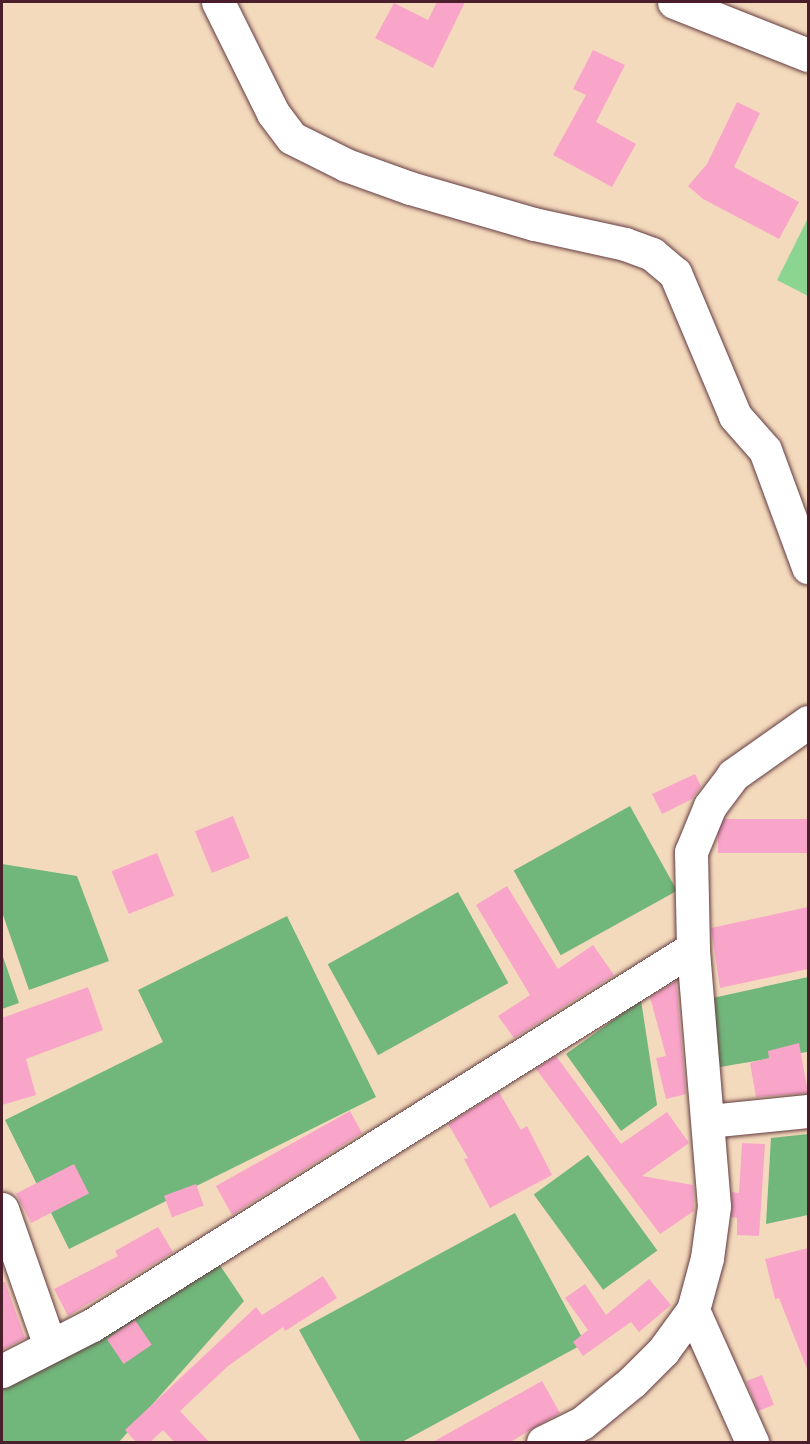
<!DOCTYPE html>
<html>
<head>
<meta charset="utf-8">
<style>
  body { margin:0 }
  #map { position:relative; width:810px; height:1444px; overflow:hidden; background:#f4dabc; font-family:"Playpen Sans",sans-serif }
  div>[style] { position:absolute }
  .green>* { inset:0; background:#8cd590 }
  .forest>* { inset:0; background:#71b67a; transform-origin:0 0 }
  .building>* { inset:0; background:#f9a5ca; transform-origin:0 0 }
  .roads { filter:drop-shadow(0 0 2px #643b41) drop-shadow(0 0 2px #643b41) }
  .minor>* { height:33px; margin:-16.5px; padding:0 16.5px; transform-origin:16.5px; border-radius:16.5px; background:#fff }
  span { translate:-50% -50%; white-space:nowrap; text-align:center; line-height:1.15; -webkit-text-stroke:5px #f6f6f2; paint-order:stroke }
  .frame { position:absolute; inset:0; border:3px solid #4a1f2b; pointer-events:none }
</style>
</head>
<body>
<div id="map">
  <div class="green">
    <i style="clip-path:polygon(808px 218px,808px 296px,777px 280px)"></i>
  </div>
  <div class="forest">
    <i style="left:630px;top:806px;width:97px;height:133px;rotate:61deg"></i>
    <i style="clip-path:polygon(2px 864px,77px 876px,109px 961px,29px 990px,2px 912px)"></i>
    <i style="left:458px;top:892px;width:104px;height:149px;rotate:61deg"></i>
    <i style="clip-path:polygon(287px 916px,376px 1097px,69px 1249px,5px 1120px,163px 1042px,138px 990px)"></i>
    <i style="clip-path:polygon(2px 954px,19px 1003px,2px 1009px)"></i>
    <i style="clip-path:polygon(808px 977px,808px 1056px,807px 1052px,720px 1067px,708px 999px)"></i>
    <i style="clip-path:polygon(641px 1000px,657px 1105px,621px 1131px,566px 1054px)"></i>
    <i style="clip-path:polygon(808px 1134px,808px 1215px,766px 1224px,771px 1138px)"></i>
    <i style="left:588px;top:1155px;width:118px;height:67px;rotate:54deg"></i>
    <i style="clip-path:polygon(515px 1213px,585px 1343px,402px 1442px,361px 1442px,299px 1330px)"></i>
    <i style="clip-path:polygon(215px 1258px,244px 1301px,119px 1442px,2px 1442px,2px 1386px)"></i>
  </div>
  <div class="building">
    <i style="clip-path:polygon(437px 2px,465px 2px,433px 68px,375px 38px,394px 3px,428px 20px)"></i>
    <i style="clip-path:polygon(593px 50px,625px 65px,596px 122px,636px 144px,612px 187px,553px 155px,586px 95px,573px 89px)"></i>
    <i style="clip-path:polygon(737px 102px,760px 113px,734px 167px,799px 202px,779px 239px,703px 199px,688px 186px,707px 164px)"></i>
    <i style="clip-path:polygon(695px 774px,701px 786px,692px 799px,662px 814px,652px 794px)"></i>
    <i style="left:233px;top:816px;width:45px;height:41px;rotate:68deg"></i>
    <i style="left:808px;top:819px;width:34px;height:90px;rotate:90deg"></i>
    <i style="left:157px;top:853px;width:46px;height:49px;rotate:68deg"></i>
    <i style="clip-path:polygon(507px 886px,558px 969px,593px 945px,614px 975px,514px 1038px,498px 1016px,530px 995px,476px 905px)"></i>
    <i style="clip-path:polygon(808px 907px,808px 969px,720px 988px,711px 928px)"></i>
    <i style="clip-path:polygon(676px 981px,686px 1094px,666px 1099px,656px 1058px,666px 1056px,650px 997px)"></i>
    <i style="clip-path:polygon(88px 987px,103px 1030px,26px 1059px,36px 1095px,2px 1105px,2px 1018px)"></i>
    <i style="clip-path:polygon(799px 1043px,808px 1093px,756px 1097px,750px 1063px,769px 1058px,768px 1051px)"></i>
    <i style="clip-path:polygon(556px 1056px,621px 1144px,667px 1112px,689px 1143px,642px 1176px,693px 1185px,694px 1211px,660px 1234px,536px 1069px)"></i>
    <i style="clip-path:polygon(499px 1092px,521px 1130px,527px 1126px,552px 1175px,490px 1208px,464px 1159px,468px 1158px,448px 1124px)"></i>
    <i style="clip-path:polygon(350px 1111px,362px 1133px,232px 1215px,216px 1186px)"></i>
    <i style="clip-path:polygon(742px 1143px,765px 1144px,759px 1236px,737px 1235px,737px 1218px,731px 1217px,732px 1192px,739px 1193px)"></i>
    <i style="left:74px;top:1164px;width:33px;height:65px;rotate:63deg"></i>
    <i style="left:196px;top:1184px;width:23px;height:34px;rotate:70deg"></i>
    <i style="clip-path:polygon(158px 1227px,173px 1252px,68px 1316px,54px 1289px,118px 1256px,115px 1251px)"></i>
    <i style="clip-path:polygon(808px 1248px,808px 1368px,807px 1369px,779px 1298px,775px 1299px,765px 1259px)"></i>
    <i style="clip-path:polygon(323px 1276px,337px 1298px,285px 1331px,283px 1327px,228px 1366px,180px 1411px,210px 1443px,175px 1443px,163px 1430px,149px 1443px,137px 1443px,125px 1430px,256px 1307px,262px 1315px)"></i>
    <i style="clip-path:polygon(649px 1279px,671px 1305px,639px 1332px,631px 1322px,583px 1356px,573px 1342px,588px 1330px,565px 1298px,585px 1284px,606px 1315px)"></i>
    <i style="clip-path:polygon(2px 1282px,5px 1282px,25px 1338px,2px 1350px)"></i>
    <i style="left:135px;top:1320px;width:30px;height:34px;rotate:56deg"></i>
    <i style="left:762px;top:1375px;width:32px;height:17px;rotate:68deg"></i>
    <i style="clip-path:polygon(542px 1381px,560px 1413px,527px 1432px,509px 1443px,431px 1443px)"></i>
  </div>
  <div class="roads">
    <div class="minor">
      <i style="left:218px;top:2px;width:124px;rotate:63.6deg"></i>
      <i style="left:273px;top:113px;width:31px;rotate:53deg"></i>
      <i style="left:292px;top:138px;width:60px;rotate:26.6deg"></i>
      <i style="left:346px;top:165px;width:68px;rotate:19.8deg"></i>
      <i style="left:410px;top:188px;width:129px;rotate:16.2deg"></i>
      <i style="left:534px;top:224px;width:93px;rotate:12.4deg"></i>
      <i style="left:625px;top:244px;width:29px;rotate:20deg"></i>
      <i style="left:652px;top:254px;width:30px;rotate:40deg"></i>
      <i style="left:675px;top:273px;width:155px;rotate:67.2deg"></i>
      <i style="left:735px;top:416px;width:45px;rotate:48.6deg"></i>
      <i style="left:765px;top:450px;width:125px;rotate:69.8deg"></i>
      <i style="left:674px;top:2px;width:144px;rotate:21.6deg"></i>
      <i style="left:709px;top:1121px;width:100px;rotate:-5.8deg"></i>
      <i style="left:2px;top:1209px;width:145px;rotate:70.7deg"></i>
      <i style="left:693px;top:1310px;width:145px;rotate:65.9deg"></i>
      <i style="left:2px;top:1371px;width:101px;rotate:-27.1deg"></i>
      <i style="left:92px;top:1325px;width:709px;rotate:-32.1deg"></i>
      <i style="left:543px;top:1442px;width:43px;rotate:-26deg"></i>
      <i style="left:582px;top:1423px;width:65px;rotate:-39.4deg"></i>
      <i style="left:632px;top:1382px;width:44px;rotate:-45deg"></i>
      <i style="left:663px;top:1351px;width:51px;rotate:-53.8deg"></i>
      <i style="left:693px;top:1310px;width:54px;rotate:-74.9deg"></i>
      <i style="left:707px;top:1258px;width:52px;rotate:-82.3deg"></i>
      <i style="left:714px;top:1206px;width:259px;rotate:-94.7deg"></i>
      <i style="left:693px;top:948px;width:96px;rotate:-91.2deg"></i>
      <i style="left:691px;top:852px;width:50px;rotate:-67.6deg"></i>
      <i style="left:710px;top:806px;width:39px;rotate:-53deg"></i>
      <i style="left:733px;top:775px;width:92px;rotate:-35.2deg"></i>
    </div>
  </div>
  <div class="frame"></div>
</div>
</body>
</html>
